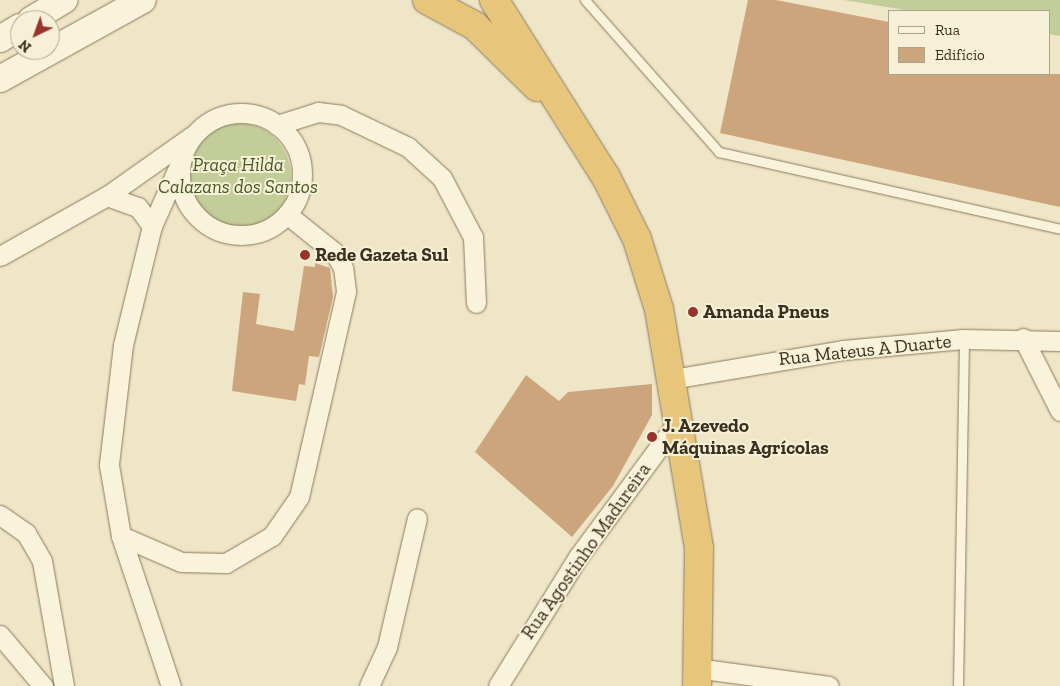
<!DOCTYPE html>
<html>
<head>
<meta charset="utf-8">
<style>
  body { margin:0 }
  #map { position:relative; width:1060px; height:686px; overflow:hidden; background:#efe6c7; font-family:"Zilla Slab",serif }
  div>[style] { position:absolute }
  .green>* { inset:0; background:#c3cd9a }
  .round { border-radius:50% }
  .building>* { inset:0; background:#cda57d }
  .roads { filter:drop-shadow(0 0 1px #8b795c) drop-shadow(0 0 1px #8b795c) }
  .service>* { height:9px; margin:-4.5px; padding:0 4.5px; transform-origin:4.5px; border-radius:4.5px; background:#f9f3db }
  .minor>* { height:19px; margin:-9.5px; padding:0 9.5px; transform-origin:9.5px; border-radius:9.5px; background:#f9f3db }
  .minor>.ring { margin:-9.5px; padding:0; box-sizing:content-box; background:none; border:19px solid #f9f3db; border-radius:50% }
  .secondary>* { height:26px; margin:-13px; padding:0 13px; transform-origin:13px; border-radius:13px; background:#f9f3db }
  .trunk>* { height:28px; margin:-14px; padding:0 14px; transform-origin:14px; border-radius:14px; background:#e7c67c }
  .dots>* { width:14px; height:14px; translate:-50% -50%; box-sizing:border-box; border:2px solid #f6f0d7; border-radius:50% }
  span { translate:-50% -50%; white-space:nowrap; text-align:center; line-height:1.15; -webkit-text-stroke:4px #f6f0d7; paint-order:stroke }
  .park-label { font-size:19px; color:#475826; font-style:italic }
  .poi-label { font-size:19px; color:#3b2f20; font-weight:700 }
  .left { translate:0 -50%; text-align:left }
  .street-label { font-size:19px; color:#3b2f20 }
  .legend { position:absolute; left:888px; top:10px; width:162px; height:65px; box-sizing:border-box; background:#f6f0d7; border:1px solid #aba38e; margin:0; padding:6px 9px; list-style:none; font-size:15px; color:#3b2f20 }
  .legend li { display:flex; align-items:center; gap:10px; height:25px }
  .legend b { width:25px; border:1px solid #aba38e }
  .north { position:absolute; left:10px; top:10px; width:50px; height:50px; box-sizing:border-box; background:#f6f0d7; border:1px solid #aba38e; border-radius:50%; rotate:222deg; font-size:14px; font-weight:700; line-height:20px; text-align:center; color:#3b2f20 }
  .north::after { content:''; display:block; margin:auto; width:18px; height:22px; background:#9a342b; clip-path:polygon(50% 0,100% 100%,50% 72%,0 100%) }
</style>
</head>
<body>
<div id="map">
  <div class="green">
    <i style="clip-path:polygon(844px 0,1060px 0,1060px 36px,1049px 34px,1049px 11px,911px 11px)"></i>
    <i class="round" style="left:185px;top:123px;width:106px;height:106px"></i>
  </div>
  <div class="building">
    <i style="clip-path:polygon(748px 0,776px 0,889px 22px,889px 74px,1060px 74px,1060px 207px,720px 133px)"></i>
    <i style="clip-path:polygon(315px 263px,330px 268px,333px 297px,319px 357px,309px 356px,305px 385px,299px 384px,296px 401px,232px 391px,243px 292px,260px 294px,256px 324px,294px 331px,304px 266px,315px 267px)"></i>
    <i style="clip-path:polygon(526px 375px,559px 401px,568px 392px,652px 384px,652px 415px,613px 486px,572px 537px,475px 452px)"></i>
  </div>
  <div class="roads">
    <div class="service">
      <i style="left:585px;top:0;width:203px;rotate:48.6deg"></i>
      <i style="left:719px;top:152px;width:350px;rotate:12.7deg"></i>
      <i style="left:958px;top:686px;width:347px;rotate:-89deg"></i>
    </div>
    <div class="minor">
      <i class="ring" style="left:180px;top:113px;width:103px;height:103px"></i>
      <i style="left:277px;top:125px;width:43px;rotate:-17.6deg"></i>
      <i style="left:318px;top:112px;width:23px;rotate:7deg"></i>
      <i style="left:341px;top:115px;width:74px;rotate:25.5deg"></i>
      <i style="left:408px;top:147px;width:46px;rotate:42.4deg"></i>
      <i style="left:442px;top:178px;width:67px;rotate:62.3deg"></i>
      <i style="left:473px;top:237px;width:66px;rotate:87.4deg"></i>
      <i style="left:107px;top:196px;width:33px;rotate:20deg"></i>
      <i style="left:138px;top:207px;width:24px;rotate:54deg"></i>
      <i style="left:152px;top:226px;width:122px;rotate:103.7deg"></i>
      <i style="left:123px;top:345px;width:121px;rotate:96.7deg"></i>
      <i style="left:109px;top:465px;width:72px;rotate:80.4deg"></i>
      <i style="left:121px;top:536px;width:158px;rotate:71.6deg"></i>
      <i style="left:152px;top:226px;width:64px;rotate:-65.9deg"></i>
      <i style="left:0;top:256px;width:123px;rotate:-29.3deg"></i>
      <i style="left:107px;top:196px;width:104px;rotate:-35.2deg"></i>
      <i style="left:1023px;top:338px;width:82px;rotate:63.1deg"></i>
      <i style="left:672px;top:379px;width:173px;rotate:-9.6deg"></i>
      <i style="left:843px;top:350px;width:121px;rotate:-5.2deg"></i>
      <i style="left:964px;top:339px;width:96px;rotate:1.2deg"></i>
      <i style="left:0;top:515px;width:32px;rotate:35deg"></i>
      <i style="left:26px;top:533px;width:32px;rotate:60deg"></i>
      <i style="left:42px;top:561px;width:127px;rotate:80deg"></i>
      <i style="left:121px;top:536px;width:65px;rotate:23.4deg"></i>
      <i style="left:181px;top:562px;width:45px;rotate:1.3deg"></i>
      <i style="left:226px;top:563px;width:53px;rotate:-30.4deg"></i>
      <i style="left:272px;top:536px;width:47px;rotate:-55.3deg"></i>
      <i style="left:299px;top:497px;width:211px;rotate:-77.1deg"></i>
      <i style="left:346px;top:291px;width:23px;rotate:-97deg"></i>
      <i style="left:343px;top:268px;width:18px;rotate:-119deg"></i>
      <i style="left:334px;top:252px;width:59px;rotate:-141.2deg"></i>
      <i style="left:0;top:635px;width:67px;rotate:49.9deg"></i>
      <i style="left:696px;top:668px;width:134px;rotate:7.7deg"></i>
      <i style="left:369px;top:686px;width:43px;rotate:-65.2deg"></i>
      <i style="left:387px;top:647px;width:132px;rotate:-76.9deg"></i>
      <i style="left:498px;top:686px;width:152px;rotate:-58.2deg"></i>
      <i style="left:578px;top:557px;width:170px;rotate:-53.6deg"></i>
    </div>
    <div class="secondary">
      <i style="left:31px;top:20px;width:39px;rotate:-31deg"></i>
      <i style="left:0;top:39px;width:23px;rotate:-31deg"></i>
      <i style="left:0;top:79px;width:163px;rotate:-28.9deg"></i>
    </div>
    <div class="trunk">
      <i style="left:427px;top:0;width:55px;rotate:28.4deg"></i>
      <i style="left:475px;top:26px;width:87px;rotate:44.5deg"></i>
      <i style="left:494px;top:0;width:209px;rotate:57.7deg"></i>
      <i style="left:606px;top:177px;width:69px;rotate:63.4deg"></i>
      <i style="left:637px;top:239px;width:73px;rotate:72.6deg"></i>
      <i style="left:659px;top:309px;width:242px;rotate:80.5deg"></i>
      <i style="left:699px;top:548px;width:138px;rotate:90.8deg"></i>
    </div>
  </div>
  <div class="dots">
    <i style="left:305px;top:255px;background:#9a342b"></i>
    <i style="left:693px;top:312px;background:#9a342b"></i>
    <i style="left:652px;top:437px;background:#9a342b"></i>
  </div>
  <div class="park-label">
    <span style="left:238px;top:176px">Praça Hilda<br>Calazans dos Santos</span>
  </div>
  <div class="poi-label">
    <span class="left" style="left:315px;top:255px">Rede Gazeta Sul</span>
    <span class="left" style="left:703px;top:312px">Amanda Pneus</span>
    <span class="left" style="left:662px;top:437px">J. Azevedo<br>Máquinas Agrícolas</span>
  </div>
  <div class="street-label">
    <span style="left:865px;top:350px;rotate:-6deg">Rua Mateus A Duarte</span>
    <span style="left:586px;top:551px;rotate:-55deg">Rua Agostinho Madureira</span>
  </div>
  <ul class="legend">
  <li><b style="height:6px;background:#f9f3db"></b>Rua</li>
  <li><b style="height:14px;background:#cda57d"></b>Edifício</li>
  </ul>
  <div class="north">N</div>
</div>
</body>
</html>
